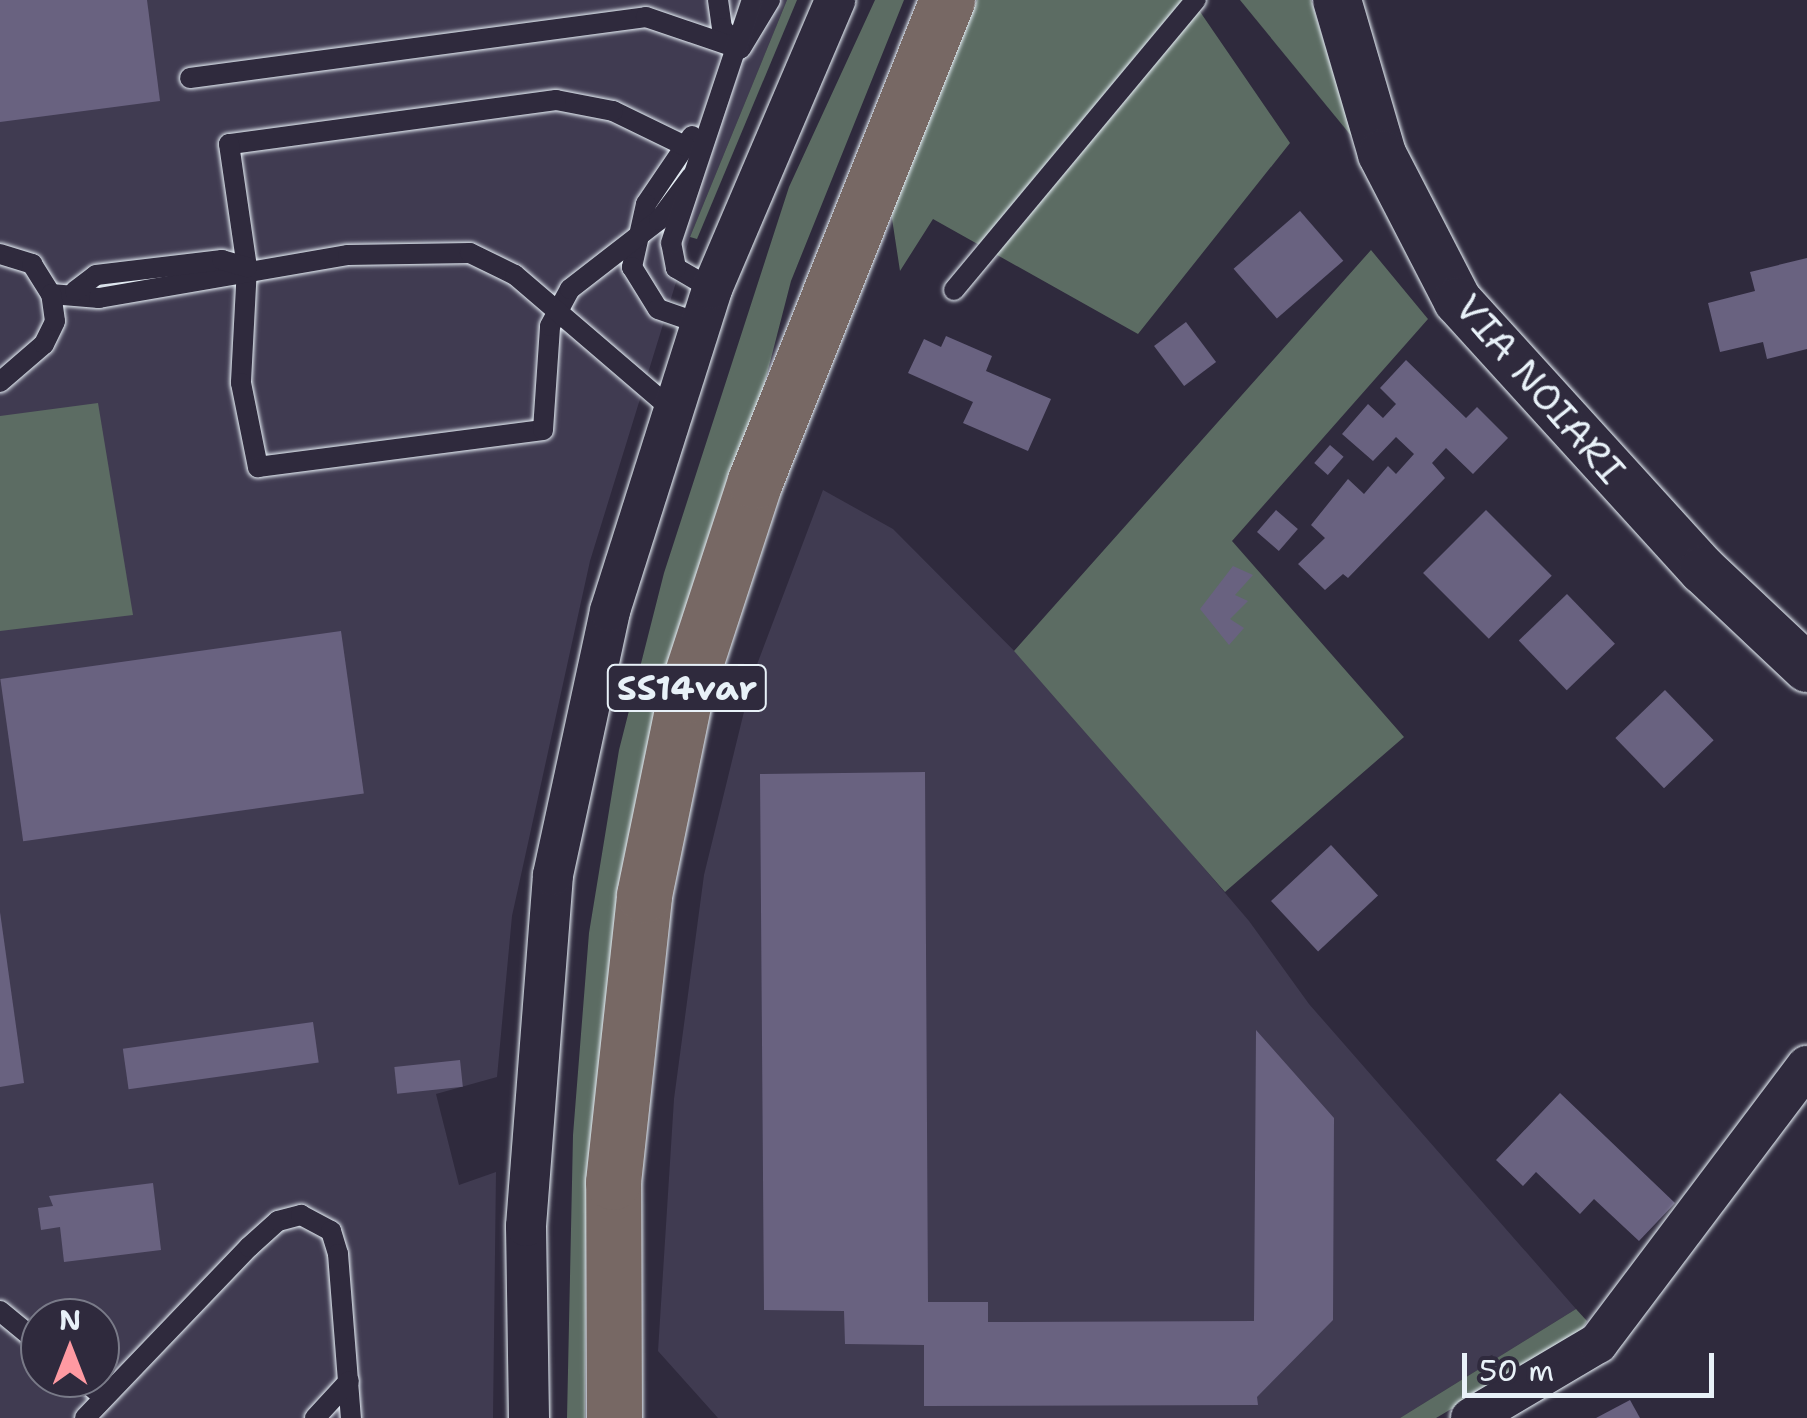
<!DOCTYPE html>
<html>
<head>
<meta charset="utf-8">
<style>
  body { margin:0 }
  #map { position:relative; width:1807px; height:1418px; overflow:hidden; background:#2f2a3d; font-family:"Shantell Sans",sans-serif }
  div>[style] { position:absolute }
  .built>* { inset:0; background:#403b51 }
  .green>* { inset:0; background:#5c6c63 }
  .building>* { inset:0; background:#696280; transform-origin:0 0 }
  .roads { filter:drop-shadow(0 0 2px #e8f1f8) drop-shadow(0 0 2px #e8f1f8) }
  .service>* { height:20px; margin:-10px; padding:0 10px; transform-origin:10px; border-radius:10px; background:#2f2a3d }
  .minor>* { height:40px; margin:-20px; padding:0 20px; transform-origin:20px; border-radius:20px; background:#2f2a3d }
  .tertiary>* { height:48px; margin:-24px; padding:0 24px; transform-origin:24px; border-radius:24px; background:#2f2a3d }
  .trunk>* { height:55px; margin:-27.5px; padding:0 27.5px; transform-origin:27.5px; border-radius:27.5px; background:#776864 }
  span { translate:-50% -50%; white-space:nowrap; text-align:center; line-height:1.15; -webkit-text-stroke:9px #2f2a3d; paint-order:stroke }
  .shield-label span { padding:2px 8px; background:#2f2a3d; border:2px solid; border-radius:8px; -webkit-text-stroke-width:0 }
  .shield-label { font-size:35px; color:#e8f1f8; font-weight:700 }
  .street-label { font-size:38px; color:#e8f1f8 }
  .north { position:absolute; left:20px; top:1298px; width:100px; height:100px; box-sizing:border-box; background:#2f2a3d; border:2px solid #797a88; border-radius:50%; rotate:0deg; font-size:28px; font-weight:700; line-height:40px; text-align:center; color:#e8f1f8 }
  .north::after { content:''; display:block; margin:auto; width:35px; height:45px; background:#ff9aa2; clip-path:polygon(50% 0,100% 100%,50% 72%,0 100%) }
  .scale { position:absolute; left:1462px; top:1353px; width:252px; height:45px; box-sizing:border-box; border:5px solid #e8f1f8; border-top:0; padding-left:12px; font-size:30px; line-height:35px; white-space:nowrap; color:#e8f1f8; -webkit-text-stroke:8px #2f2a3d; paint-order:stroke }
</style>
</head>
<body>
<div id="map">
  <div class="built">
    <i style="clip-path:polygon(evenodd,0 0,787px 0,690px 237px,590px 561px,512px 916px,497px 1077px,436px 1094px,459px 1185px,496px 1172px,493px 1418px,0 1418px,0 0,40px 1318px,100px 1318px,100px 1378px,40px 1378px,40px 1318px)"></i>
    <i style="clip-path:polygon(823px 490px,893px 529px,1050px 687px,1249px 921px,1309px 1004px,1576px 1309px,1400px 1418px,718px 1418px,658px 1351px,674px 1099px,704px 875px,753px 675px)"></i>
  </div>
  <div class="green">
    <i style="clip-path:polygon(787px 0,797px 0,697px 239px,690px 237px)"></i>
    <i style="clip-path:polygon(875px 0,904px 0,791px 281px,610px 982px,586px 1232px,585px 1418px,567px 1418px,573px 1135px,589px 933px,619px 750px,664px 573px,789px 187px)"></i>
    <i style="clip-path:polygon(977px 0,1192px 0,1290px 143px,1138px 334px,933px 219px,900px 271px,891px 212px)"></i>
    <i style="clip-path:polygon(1240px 0,1311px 0,1353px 138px)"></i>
    <i style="clip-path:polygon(1371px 250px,1428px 319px,1232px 541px,1404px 737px,1225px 892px,1014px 651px)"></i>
    <i style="clip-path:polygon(98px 403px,133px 615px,0 631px,0 416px)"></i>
    <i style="clip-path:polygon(1576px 1309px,1587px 1321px,1580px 1333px,1436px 1418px,1400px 1418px)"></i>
  </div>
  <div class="building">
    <i style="clip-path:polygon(0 0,147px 0,160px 101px,0 122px)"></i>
    <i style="left:1300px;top:211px;width:66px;height:88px;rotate:49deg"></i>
    <i style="clip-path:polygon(1807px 258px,1807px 349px,1767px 359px,1763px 342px,1720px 352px,1708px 303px,1755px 291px,1750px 272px)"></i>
    <i style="left:1186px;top:322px;width:50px;height:40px;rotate:53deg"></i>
    <i style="clip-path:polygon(946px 336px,992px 356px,986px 371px,1051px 399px,1028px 451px,963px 423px,973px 402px,908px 373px,924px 339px,941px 347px)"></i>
    <i style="clip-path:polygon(1406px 360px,1466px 418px,1477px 407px,1508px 438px,1473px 474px,1446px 448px,1432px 463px,1445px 478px,1348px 578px,1343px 574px,1325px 590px,1298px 564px,1325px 538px,1311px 525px,1348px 479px,1364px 494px,1388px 466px,1396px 474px,1414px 454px,1396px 437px,1373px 461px,1342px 434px,1368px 404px,1383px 418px,1396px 404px,1380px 388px)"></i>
    <i style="left:1330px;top:445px;width:18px;height:24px;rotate:41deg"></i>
    <i style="left:1276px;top:510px;width:29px;height:29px;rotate:41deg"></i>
    <i style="left:1486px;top:510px;width:93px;height:89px;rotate:45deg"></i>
    <i style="clip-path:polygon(1233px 566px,1253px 575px,1235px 595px,1248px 601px,1230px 619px,1244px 628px,1229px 645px,1200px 609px)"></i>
    <i style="left:1567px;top:594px;width:69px;height:67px;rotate:46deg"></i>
    <i style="left:341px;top:631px;width:164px;height:344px;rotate:82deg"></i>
    <i style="left:1665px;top:690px;width:70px;height:69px;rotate:46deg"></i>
    <i style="clip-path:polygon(925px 772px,928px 1302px,988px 1302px,988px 1322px,1254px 1321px,1256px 1030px,1334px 1118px,1333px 1320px,1257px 1397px,1258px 1405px,924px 1406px,924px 1345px,845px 1344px,844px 1311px,764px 1310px,760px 774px)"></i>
    <i style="left:1331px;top:845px;width:69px;height:82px;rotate:47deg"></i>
    <i style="clip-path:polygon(0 912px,24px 1083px,0 1087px)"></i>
    <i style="left:313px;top:1022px;width:41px;height:192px;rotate:82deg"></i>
    <i style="left:460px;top:1060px;width:27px;height:66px;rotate:84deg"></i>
    <i style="clip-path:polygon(1560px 1093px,1675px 1203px,1639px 1241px,1594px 1199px,1580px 1214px,1536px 1172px,1523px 1186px,1496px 1160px)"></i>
    <i style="clip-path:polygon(153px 1183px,161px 1250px,64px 1262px,60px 1227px,41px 1230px,38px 1208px,53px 1206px,49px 1196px)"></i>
    <i style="clip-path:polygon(1630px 1400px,1640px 1418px,1596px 1418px)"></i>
  </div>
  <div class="roads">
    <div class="service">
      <i style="left:718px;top:0;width:28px;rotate:82deg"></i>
      <i style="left:722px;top:28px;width:26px;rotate:50deg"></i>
      <i style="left:741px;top:48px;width:56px;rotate:-58.9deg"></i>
      <i style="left:190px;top:78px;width:460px;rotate:-7.6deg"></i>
      <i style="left:646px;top:17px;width:99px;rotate:18.8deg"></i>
      <i style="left:692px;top:136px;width:82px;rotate:124.1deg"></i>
      <i style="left:646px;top:204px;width:65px;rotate:102.5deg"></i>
      <i style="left:632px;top:267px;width:49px;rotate:58.2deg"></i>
      <i style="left:658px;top:309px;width:46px;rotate:19.2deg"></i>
      <i style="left:685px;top:146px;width:80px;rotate:-154.1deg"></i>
      <i style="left:613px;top:111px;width:58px;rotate:-169.1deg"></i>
      <i style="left:556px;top:100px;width:330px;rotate:172.3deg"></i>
      <i style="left:229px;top:144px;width:124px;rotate:81.7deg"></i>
      <i style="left:247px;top:267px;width:116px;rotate:93deg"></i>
      <i style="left:241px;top:383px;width:86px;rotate:78.6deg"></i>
      <i style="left:258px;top:467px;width:287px;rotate:-7.4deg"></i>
      <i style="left:543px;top:430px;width:104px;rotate:-86.1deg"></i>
      <i style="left:550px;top:326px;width:42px;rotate:-61.6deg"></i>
      <i style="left:570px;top:289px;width:113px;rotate:-37.8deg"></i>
      <i style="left:659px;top:220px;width:54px;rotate:-53.3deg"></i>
      <i style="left:0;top:254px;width:34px;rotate:17deg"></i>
      <i style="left:32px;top:264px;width:36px;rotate:58deg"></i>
      <i style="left:51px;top:294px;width:48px;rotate:4.8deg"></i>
      <i style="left:99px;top:298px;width:253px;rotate:-9.8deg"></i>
      <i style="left:348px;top:255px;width:122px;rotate:-0.9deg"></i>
      <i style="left:470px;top:253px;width:50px;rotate:26.1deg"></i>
      <i style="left:515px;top:275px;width:204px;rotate:40.6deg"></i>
      <i style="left:712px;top:289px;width:42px;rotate:-149.7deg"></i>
      <i style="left:676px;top:268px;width:25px;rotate:-101deg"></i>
      <i style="left:671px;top:243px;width:256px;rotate:-71.6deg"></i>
      <i style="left:954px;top:290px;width:378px;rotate:-50.2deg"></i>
      <i style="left:75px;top:291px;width:26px;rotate:-37deg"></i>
      <i style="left:96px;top:275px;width:127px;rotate:-6.8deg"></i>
      <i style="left:222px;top:260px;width:26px;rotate:16deg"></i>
      <i style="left:0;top:382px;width:58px;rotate:-40.8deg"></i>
      <i style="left:44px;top:344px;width:25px;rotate:-64deg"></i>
      <i style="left:55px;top:321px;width:27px;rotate:-98deg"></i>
      <i style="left:0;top:1311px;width:52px;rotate:39.5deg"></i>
      <i style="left:81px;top:1378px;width:30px;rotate:40deg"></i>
      <i style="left:85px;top:1418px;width:237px;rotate:-46.2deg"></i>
      <i style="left:249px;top:1247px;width:39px;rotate:-42deg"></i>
      <i style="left:278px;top:1221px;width:24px;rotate:-15deg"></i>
      <i style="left:301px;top:1215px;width:34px;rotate:28deg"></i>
      <i style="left:331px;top:1231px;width:24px;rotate:73deg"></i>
      <i style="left:338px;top:1254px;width:165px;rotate:85.5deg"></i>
      <i style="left:315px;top:1418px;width:50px;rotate:-47.4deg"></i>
    </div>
    <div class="minor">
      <i style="left:529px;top:1418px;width:192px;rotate:-90.9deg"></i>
      <i style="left:526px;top:1226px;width:352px;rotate:-85.6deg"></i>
      <i style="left:553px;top:875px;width:270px;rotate:-77.8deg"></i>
      <i style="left:610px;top:611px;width:338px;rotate:-72.4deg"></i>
      <i style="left:712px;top:289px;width:314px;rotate:-66.9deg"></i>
      <i style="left:1471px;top:1418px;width:147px;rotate:-30.6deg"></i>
      <i style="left:1598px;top:1343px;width:347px;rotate:-53deg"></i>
    </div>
    <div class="tertiary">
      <i style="left:1337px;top:0;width:160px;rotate:73.7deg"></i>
      <i style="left:1382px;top:154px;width:165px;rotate:62.7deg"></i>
      <i style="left:1458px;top:301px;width:364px;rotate:47.7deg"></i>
      <i style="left:1703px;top:570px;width:143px;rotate:43.3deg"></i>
    </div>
    <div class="trunk">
      <i style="left:614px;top:1418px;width:236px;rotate:-90.2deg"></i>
      <i style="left:613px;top:1182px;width:289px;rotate:-83.8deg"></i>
      <i style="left:644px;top:895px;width:204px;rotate:-78.4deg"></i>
      <i style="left:685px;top:695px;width:225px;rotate:-71.9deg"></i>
      <i style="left:755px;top:481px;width:518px;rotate:-68.24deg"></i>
    </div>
  </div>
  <div class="shield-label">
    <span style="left:687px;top:688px">SS14var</span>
  </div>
  <div class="street-label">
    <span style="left:1540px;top:389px;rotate:49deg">VIA NOIARI</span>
  </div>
  <div class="north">N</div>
  <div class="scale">50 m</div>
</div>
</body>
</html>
